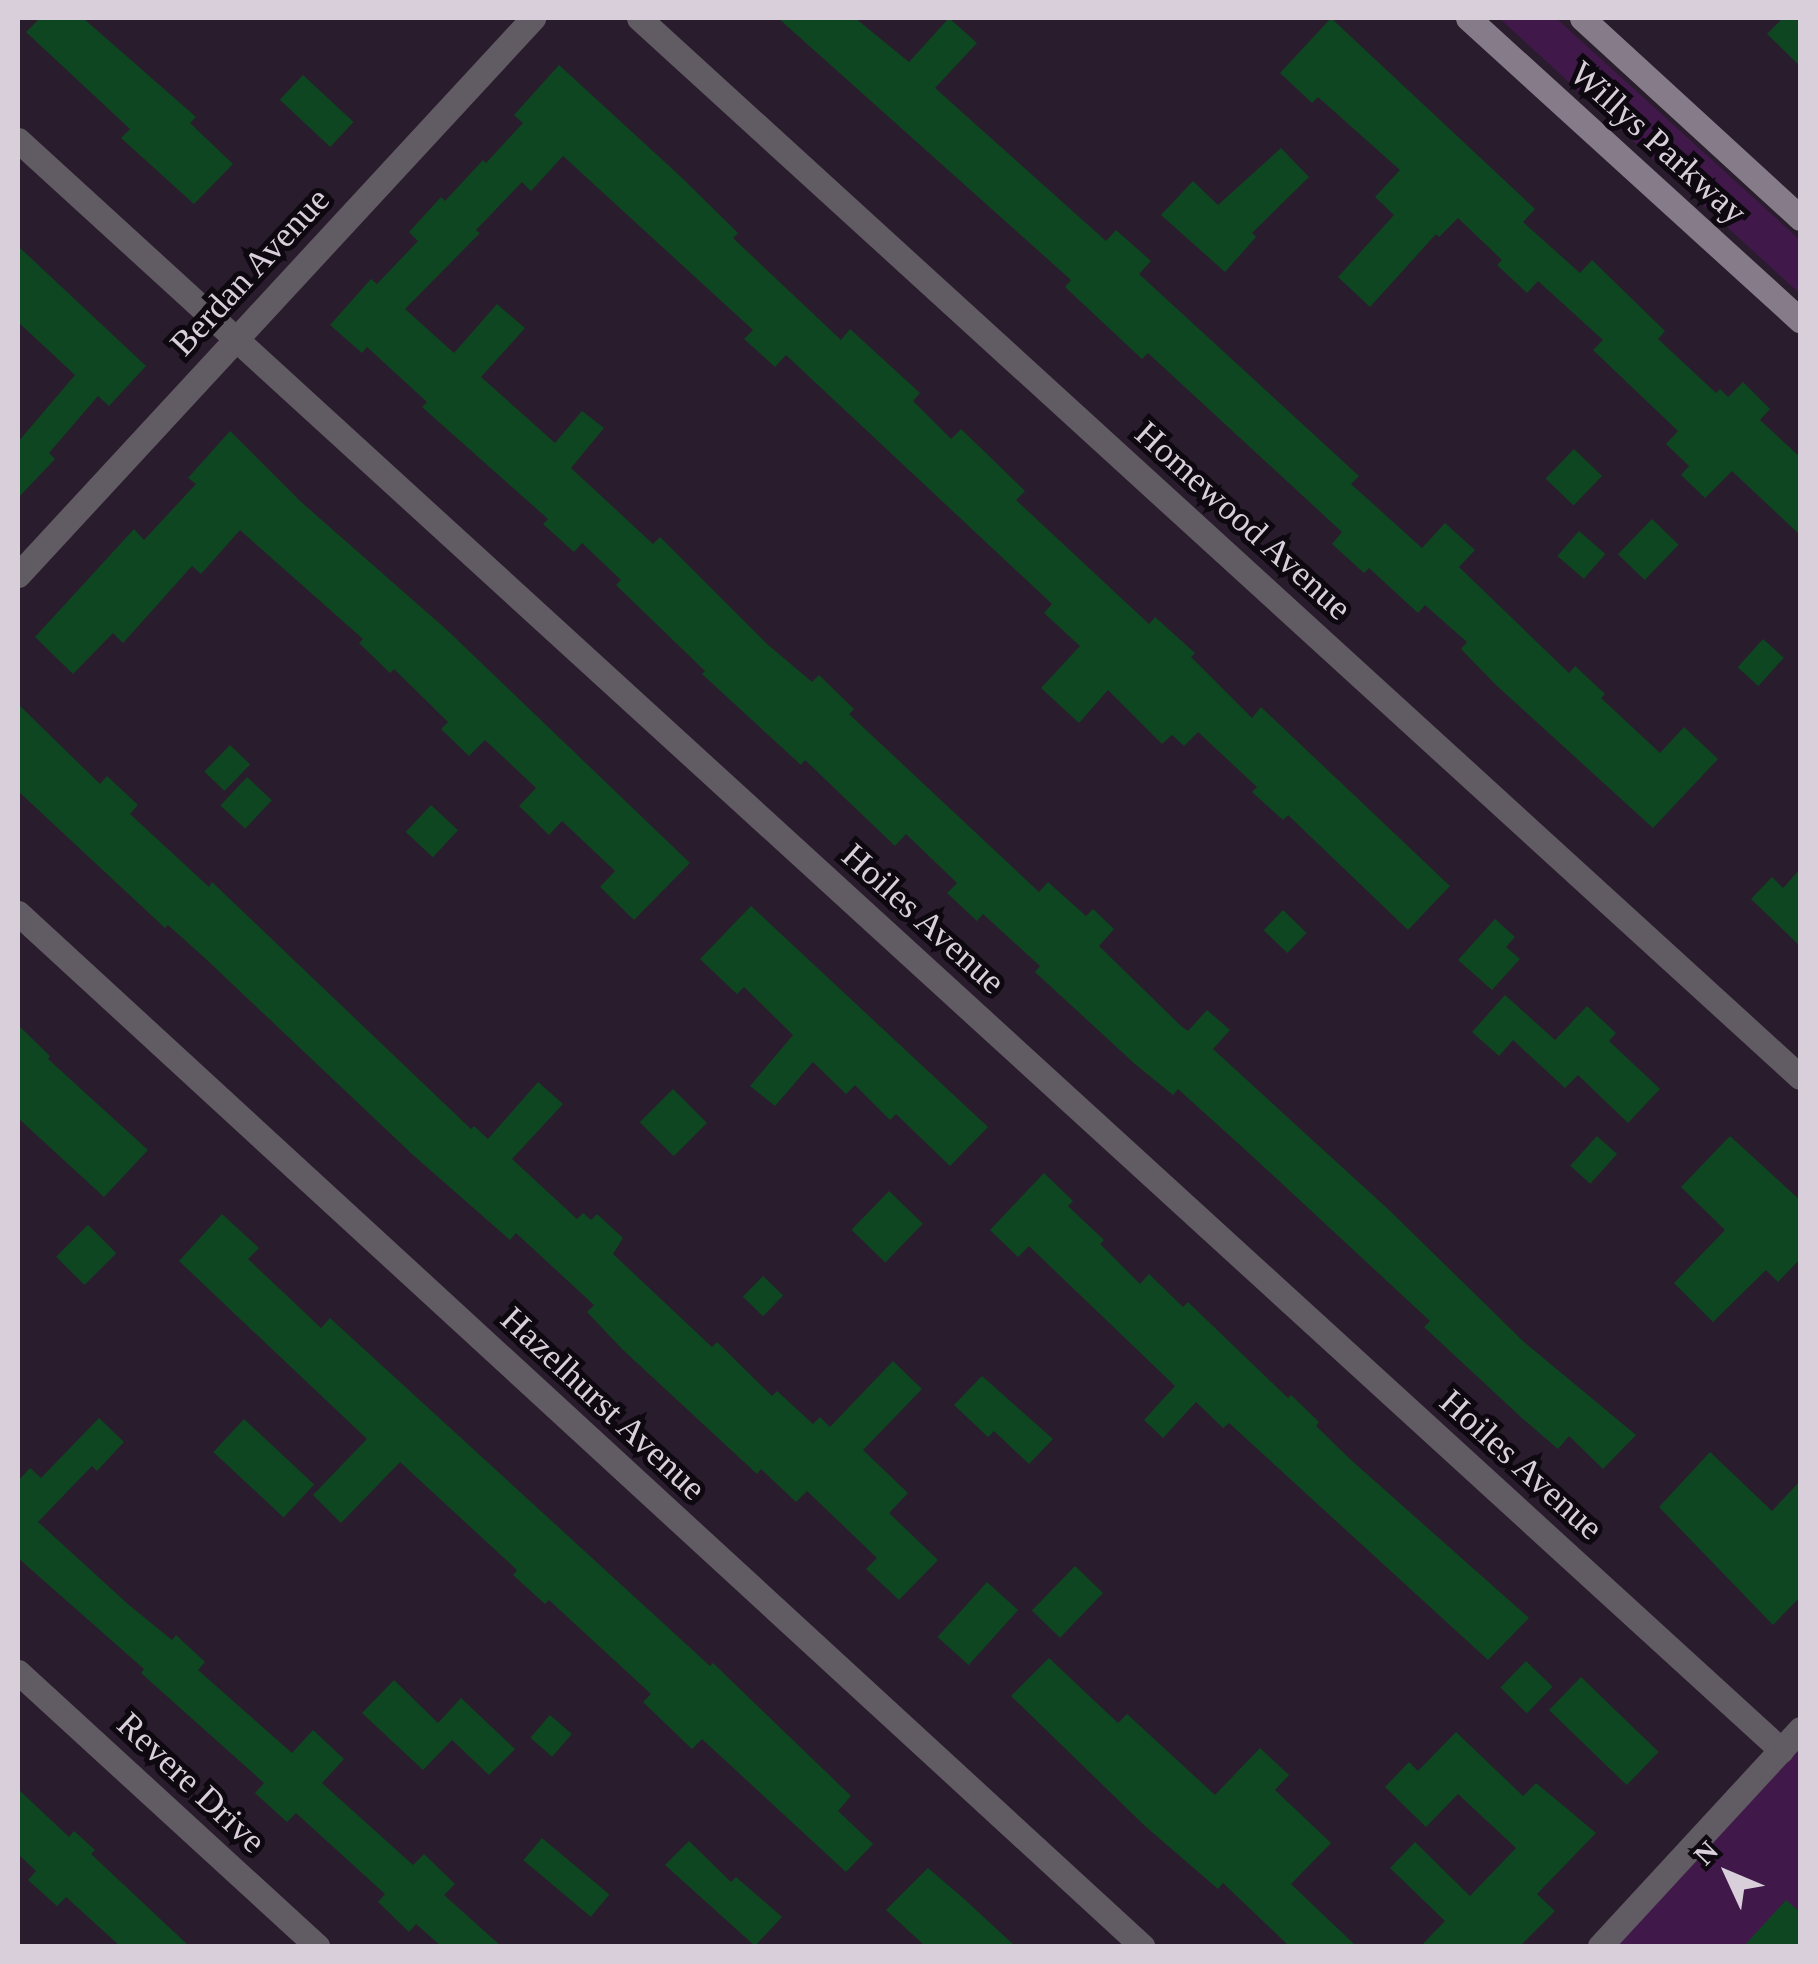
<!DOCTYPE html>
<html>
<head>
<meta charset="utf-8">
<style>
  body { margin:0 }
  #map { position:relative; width:1818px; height:1964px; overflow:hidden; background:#291c2c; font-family:Georgia,serif }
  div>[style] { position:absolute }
  .green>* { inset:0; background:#401849 }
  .building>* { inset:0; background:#0e4621; transform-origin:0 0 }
  .minor>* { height:25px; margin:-12.5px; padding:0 12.5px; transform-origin:12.5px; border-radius:12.5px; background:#615b63 }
  .tertiary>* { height:25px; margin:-12.5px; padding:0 12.5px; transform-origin:12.5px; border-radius:12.5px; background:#615b63 }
  .secondary>* { height:25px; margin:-12.5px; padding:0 12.5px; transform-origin:12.5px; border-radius:12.5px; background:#867b88 }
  span { translate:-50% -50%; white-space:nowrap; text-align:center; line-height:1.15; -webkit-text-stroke:10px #0e0910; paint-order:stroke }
  .street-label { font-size:35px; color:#d8cfda }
  .frame { position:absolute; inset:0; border:20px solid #d8cfda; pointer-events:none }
  .north { position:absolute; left:1678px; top:1824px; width:100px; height:100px; -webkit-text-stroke:8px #0e0910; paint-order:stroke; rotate:314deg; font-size:28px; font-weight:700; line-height:40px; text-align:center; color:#d8cfda }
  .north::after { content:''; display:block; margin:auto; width:35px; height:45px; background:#d8cfda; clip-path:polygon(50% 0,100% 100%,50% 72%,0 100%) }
</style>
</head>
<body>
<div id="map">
  <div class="green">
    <i style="clip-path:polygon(1499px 18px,1556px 18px,1800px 240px,1800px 294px)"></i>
    <i style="clip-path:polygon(1800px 1744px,1800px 1946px,1597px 1946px)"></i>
  </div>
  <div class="building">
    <i style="clip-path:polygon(40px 18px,83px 18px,196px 117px,190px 123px,233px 164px,194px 204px,121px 138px,130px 129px,26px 32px)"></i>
    <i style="clip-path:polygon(778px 18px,855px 18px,909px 62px,949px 18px,977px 43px,935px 88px,1106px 241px,1116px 230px,1151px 261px,1139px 274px,1359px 476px,1351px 484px,1422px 548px,1445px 523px,1475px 550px,1459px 567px,1569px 673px,1575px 666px,1605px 694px,1601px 698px,1660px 753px,1684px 727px,1718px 759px,1653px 828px,1496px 685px,1461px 649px,1467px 642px,1425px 605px,1418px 613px,1369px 568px,1364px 573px,1332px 544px,1342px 532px,1148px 353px,1142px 359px,1065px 287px,1071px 280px)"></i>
    <i style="clip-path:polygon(1331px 18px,1535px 209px,1523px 222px,1580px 273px,1592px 260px,1665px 331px,1658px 339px,1716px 393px,1720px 389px,1728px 397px,1743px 382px,1770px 409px,1760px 420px,1800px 457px,1800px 535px,1732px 471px,1705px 498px,1681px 475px,1689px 466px,1666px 444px,1678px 431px,1593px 350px,1603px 340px,1538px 281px,1527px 293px,1497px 265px,1502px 260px,1458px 218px,1439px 237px,1436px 234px,1370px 307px,1338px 277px,1394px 215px,1375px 197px,1400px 170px,1318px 97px,1312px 103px,1280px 73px)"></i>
    <i style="clip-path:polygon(1783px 18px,1800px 18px,1800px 66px,1767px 34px)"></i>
    <i style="clip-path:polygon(559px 65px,680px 176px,738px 233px,733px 238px,841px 340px,850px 329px,920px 393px,913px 401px,951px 439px,961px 429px,986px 453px,1025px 491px,1016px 500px,1149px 624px,1155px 617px,1195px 653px,1191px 657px,1252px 718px,1261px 707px,1450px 886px,1408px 930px,1288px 815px,1283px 820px,1252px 792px,1257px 787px,1198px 732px,1184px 746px,1172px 735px,1162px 744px,1108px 690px,1079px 723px,1041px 688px,1080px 646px,1044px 613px,1052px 604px,786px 355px,775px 367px,744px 339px,753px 330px,563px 156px,531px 191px,522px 182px,476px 230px,480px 233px,405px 309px,454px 353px,497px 304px,525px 328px,481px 377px,555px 443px,582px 411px,604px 428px,571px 468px,653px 544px,660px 537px,766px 643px,812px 682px,819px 675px,854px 709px,849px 714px,1039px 892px,1048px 882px,1086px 916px,1093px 909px,1114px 929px,1099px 946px,1181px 1026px,1188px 1031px,1207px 1010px,1230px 1030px,1213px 1049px,1389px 1210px,1524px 1342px,1636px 1435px,1603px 1469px,1569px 1436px,1558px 1449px,1523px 1419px,1424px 1327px,1430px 1321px,1251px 1155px,1178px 1089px,1173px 1095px,1135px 1064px,1035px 972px,1040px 966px,983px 914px,977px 921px,947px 893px,957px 883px,906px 834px,895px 846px,805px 760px,801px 765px,702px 674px,705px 671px,616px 585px,621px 580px,582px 543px,574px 552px,543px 524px,548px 519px,422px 407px,427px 402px,367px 347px,362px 353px,330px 325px,371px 279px,377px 284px,418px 241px,409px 232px,441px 197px,445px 201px,483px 160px,486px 163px,523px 123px,514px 115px)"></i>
    <i style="left:303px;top:75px;width:69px;height:34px;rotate:43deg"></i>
    <i style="clip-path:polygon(1281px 148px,1309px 177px,1252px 233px,1256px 237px,1225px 272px,1161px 215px,1193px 181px,1218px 205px)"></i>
    <i style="clip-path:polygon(18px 246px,146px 366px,109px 406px,98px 396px,49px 453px,55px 459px,18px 498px,18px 442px,75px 375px,18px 322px)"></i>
    <i style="clip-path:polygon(230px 431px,300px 501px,447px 630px,690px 863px,634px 920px,600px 887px,615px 871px,562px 821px,549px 835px,519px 806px,536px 788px,485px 740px,469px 756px,441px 729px,448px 722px,394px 669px,390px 673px,359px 643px,363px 639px,240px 530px,201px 574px,192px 566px,123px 643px,113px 633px,73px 674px,35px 637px,134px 529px,144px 540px,196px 484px,188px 478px)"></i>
    <i style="left:1574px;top:449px;width:39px;height:41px;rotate:44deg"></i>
    <i style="left:1652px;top:519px;width:37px;height:49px;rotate:44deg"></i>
    <i style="left:1579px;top:531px;width:35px;height:33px;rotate:41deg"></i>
    <i style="left:1763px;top:639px;width:28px;height:38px;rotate:42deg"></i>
    <i style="clip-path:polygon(18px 704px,100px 784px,107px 776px,138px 805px,130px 814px,209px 887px,212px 882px,471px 1129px,474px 1126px,488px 1139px,538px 1082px,563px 1104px,512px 1159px,577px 1219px,583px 1213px,591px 1220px,597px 1214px,623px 1238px,613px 1254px,712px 1347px,717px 1342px,772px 1396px,777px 1391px,813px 1424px,820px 1417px,830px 1427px,893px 1361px,922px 1389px,863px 1450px,908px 1493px,889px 1513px,938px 1560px,899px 1600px,866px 1569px,877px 1558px,807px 1491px,796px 1502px,761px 1469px,757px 1474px,622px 1349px,587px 1312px,594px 1305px,516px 1233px,510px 1240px,413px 1155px,207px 960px,168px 925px,165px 928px,18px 791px)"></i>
    <i style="left:230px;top:745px;width:28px;height:37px;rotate:44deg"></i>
    <i style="left:247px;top:777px;width:34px;height:39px;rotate:43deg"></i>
    <i style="left:431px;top:805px;width:37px;height:37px;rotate:43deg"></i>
    <i style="clip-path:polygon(1800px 869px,1800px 946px,1751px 899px,1772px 877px,1783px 888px)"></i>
    <i style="clip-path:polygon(751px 906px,988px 1127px,950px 1166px,896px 1114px,890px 1120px,855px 1085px,846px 1094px,813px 1062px,775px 1106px,750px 1086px,793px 1035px,744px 987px,737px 994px,700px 959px)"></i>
    <i style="left:1283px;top:910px;width:33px;height:28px;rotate:44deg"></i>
    <i style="clip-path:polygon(1495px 919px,1515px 937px,1506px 947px,1520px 959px,1492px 990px,1458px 960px)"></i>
    <i style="clip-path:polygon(1505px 995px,1555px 1040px,1587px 1006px,1616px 1033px,1609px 1041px,1660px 1089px,1628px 1123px,1578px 1075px,1565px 1088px,1513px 1040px,1499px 1056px,1472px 1032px)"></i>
    <i style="clip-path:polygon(18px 1025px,50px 1056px,48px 1059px,148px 1150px,104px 1197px,18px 1118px)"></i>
    <i style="left:673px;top:1089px;width:48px;height:47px;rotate:45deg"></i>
    <i style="left:1597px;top:1136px;width:27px;height:40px;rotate:42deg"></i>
    <i style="clip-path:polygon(1730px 1136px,1800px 1200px,1800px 1259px,1778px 1282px,1766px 1270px,1713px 1322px,1674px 1283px,1725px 1230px,1681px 1187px)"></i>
    <i style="clip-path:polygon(1044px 1173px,1073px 1201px,1068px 1206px,1104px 1240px,1100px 1244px,1140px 1284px,1149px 1274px,1183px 1307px,1188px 1302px,1288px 1398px,1291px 1395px,1319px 1422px,1316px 1426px,1351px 1460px,1529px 1618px,1488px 1660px,1229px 1423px,1223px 1428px,1196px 1402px,1163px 1438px,1144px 1420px,1175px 1386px,1029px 1246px,1018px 1257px,990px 1230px)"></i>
    <i style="left:889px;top:1191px;width:47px;height:54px;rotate:44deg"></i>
    <i style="clip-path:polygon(222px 1214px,259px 1248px,248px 1259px,321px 1328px,330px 1318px,710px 1666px,713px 1663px,851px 1796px,838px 1811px,873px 1844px,846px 1872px,702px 1739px,692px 1749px,643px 1702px,651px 1694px,549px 1600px,545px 1604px,513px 1575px,517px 1570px,400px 1462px,341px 1523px,313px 1495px,367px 1439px,179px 1261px)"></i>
    <i style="left:88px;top:1225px;width:40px;height:45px;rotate:45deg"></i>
    <i style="left:763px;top:1276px;width:28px;height:29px;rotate:44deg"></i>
    <i style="clip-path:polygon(982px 1376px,1053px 1439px,1029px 1464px,994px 1431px,988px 1437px,954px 1405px)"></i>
    <i style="clip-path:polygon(99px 1418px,124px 1442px,97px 1471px,92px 1466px,38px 1522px,129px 1605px,172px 1640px,176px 1635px,205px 1662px,198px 1670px,292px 1753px,313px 1730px,344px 1759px,322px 1783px,413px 1865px,424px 1854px,455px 1884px,444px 1895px,501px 1946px,441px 1946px,416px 1924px,409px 1932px,378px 1902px,385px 1894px,296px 1813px,287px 1822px,255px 1793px,264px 1783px,141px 1673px,144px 1669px,18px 1558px,18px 1481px,30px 1468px,41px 1478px)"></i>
    <i style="left:244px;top:1419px;width:96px;height:45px;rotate:43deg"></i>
    <i style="clip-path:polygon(1710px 1452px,1772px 1511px,1800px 1481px,1800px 1597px,1773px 1625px,1659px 1507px)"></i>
    <i style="left:1075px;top:1566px;width:39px;height:62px;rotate:44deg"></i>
    <i style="left:987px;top:1582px;width:42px;height:74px;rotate:42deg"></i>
    <i style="clip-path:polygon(1049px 1658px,1118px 1723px,1127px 1714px,1215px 1795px,1260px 1748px,1289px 1775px,1275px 1790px,1331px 1843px,1291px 1884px,1356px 1946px,1289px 1946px,1223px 1883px,1218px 1889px,1145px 1826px,1011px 1696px)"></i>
    <i style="left:1526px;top:1661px;width:37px;height:37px;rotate:44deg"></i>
    <i style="left:1581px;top:1677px;width:108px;height:46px;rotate:44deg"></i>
    <i style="clip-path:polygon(394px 1680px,438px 1723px,461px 1698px,515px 1749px,489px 1775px,452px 1740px,423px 1770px,362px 1713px)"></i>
    <i style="left:550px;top:1715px;width:29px;height:30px;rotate:41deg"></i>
    <i style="clip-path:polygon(1456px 1732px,1523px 1796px,1536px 1783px,1596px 1833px,1537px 1894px,1555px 1911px,1520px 1946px,1421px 1946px,1445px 1921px,1390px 1868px,1415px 1842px,1470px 1896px,1516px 1848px,1458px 1794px,1426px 1827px,1385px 1787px,1409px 1762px,1418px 1771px)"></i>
    <i style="clip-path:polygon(18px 1789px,69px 1837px,74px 1831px,95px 1850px,91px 1854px,189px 1946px,120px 1946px,66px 1897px,57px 1906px,28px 1880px,36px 1871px,18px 1854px)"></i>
    <i style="left:542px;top:1838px;width:88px;height:29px;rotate:40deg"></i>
    <i style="clip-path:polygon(689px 1841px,731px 1882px,736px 1877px,782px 1917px,755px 1946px,665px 1865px)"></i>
    <i style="clip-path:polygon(928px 1868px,962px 1897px,1015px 1946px,925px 1946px,886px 1910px)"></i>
    <i style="clip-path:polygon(1786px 1900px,1800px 1912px,1800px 1946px,1744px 1946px)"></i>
  </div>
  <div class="minor">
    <i style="left:639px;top:18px;width:1571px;rotate:42.37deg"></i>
    <i style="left:18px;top:140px;width:2388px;rotate:42.4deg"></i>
    <i style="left:18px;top:913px;width:1527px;rotate:42.58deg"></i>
    <i style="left:18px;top:1672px;width:406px;rotate:42.5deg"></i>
  </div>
  <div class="tertiary">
    <i style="left:18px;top:575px;width:759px;rotate:-47.24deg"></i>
    <i style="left:1600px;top:1946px;width:295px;rotate:-47.3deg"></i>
  </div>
  <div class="secondary">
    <i style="left:1468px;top:18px;width:449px;rotate:42.3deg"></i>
    <i style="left:1582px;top:18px;width:296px;rotate:42.5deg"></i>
  </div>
  <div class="street-label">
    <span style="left:1658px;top:143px;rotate:42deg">Willys Parkway</span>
    <span style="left:250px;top:272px;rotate:-47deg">Berdan Avenue</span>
    <span style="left:1243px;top:521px;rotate:42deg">Homewood Avenue</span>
    <span style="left:923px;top:919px;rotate:42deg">Hoiles Avenue</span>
    <span style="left:603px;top:1404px;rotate:43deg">Hazelhurst Avenue</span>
    <span style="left:1521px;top:1465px;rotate:42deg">Hoiles Avenue</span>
    <span style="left:191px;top:1783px;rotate:43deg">Revere Drive</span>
  </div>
  <div class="frame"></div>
  <div class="north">N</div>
</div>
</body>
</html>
